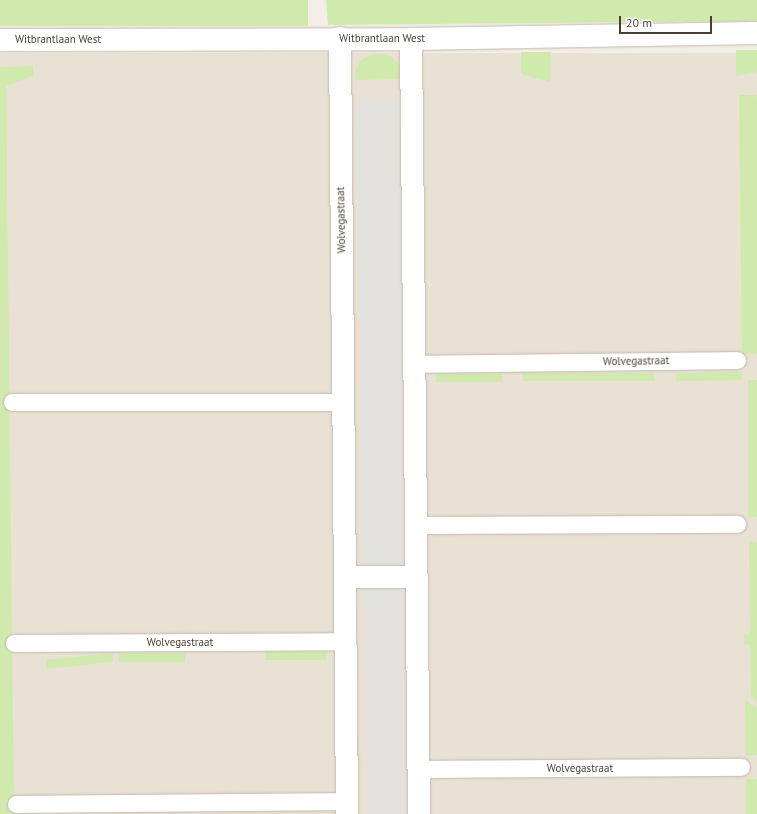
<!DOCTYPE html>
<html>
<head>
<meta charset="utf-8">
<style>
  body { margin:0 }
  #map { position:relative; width:757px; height:814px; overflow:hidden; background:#f4efe6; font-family:"PT Sans",sans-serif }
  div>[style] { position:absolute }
  .residential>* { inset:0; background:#e8e1d4; transform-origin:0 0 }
  .green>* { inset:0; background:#d0eaad; transform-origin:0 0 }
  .parking>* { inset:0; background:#e4e2de; transform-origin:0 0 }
  .roads { filter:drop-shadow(0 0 1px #c2b9ab) drop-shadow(0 0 1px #c2b9ab) }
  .lane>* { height:17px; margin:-8.5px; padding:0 8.5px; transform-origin:8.5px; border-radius:8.5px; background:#fff }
  .street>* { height:22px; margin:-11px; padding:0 11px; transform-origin:11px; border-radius:11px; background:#fff }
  span { translate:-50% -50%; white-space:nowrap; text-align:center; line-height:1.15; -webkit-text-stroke:3px #fff; paint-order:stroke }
  .street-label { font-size:11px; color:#473f35 }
  .scale { position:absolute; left:619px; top:16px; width:93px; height:18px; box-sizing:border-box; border:2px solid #473f35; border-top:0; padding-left:5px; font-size:12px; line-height:14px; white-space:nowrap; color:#473f35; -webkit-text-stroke:3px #fff; paint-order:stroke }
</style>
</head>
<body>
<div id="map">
  <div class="residential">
    <i style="left:757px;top:53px;width:761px;height:757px;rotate:90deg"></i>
  </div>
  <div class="green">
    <i style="left:0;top:0;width:308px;height:26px"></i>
    <i style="clip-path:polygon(326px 0,757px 0,757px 21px,328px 25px)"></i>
    <i style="clip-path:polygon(736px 50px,757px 50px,757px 72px,736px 76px)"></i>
    <i style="clip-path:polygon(521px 52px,551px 52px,550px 82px,521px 74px)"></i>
    <i style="clip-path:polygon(382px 54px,391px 56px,398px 63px,401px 79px,355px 80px,356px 69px,361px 60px,370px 55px)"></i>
    <i style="clip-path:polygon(33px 66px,33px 76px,6px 86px,14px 814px,0 814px,0 67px)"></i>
    <i style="clip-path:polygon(739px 95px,756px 95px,757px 102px,757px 354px,742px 354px)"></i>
    <i style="clip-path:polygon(742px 372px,742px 380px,740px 380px,676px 381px,676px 373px)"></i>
    <i style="left:655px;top:373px;width:8px;height:132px;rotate:90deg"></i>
    <i style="left:502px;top:374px;width:8px;height:66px;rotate:90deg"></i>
    <i style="left:748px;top:380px;width:9px;height:137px"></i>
    <i style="clip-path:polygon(749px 542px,757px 542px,757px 701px,751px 696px,750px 645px,744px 644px,744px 635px,750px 634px)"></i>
    <i style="clip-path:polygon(328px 651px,326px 660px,265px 660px,265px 652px)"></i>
    <i style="left:112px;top:653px;width:9px;height:66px;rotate:84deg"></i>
    <i style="left:119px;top:653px;width:66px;height:9px"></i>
    <i style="clip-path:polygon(745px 700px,757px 708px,757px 755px,746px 755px)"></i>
    <i style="left:757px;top:779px;width:35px;height:11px;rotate:90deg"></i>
  </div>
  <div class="parking">
    <i style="left:400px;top:99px;width:715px;height:44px;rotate:89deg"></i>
  </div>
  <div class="roads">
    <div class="lane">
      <i style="left:414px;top:364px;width:323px;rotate:-0.7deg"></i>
      <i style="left:12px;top:402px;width:331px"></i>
      <i style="left:415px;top:525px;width:322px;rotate:-0.2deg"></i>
      <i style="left:14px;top:643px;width:331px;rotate:-0.3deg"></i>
      <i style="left:419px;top:769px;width:322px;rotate:-0.4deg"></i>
      <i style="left:16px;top:804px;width:331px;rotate:-0.5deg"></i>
    </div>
    <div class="street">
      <i style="left:340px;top:38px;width:776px;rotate:89.48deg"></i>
      <i style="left:411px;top:39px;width:775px;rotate:89.41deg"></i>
      <i style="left:0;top:40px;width:411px;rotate:-0.1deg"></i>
      <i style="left:411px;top:39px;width:346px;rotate:-1deg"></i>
      <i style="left:345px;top:577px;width:71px"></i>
    </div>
  </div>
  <div class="street-label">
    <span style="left:382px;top:38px">Witbrantlaan West</span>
    <span style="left:58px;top:39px">Witbrantlaan West</span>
    <span style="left:341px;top:220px;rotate:-91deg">Wolvegastraat</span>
    <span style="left:636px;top:361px;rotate:-1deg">Wolvegastraat</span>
    <span style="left:180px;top:642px">Wolvegastraat</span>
    <span style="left:580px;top:768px">Wolvegastraat</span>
  </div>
  <div class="scale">20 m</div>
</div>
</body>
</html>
